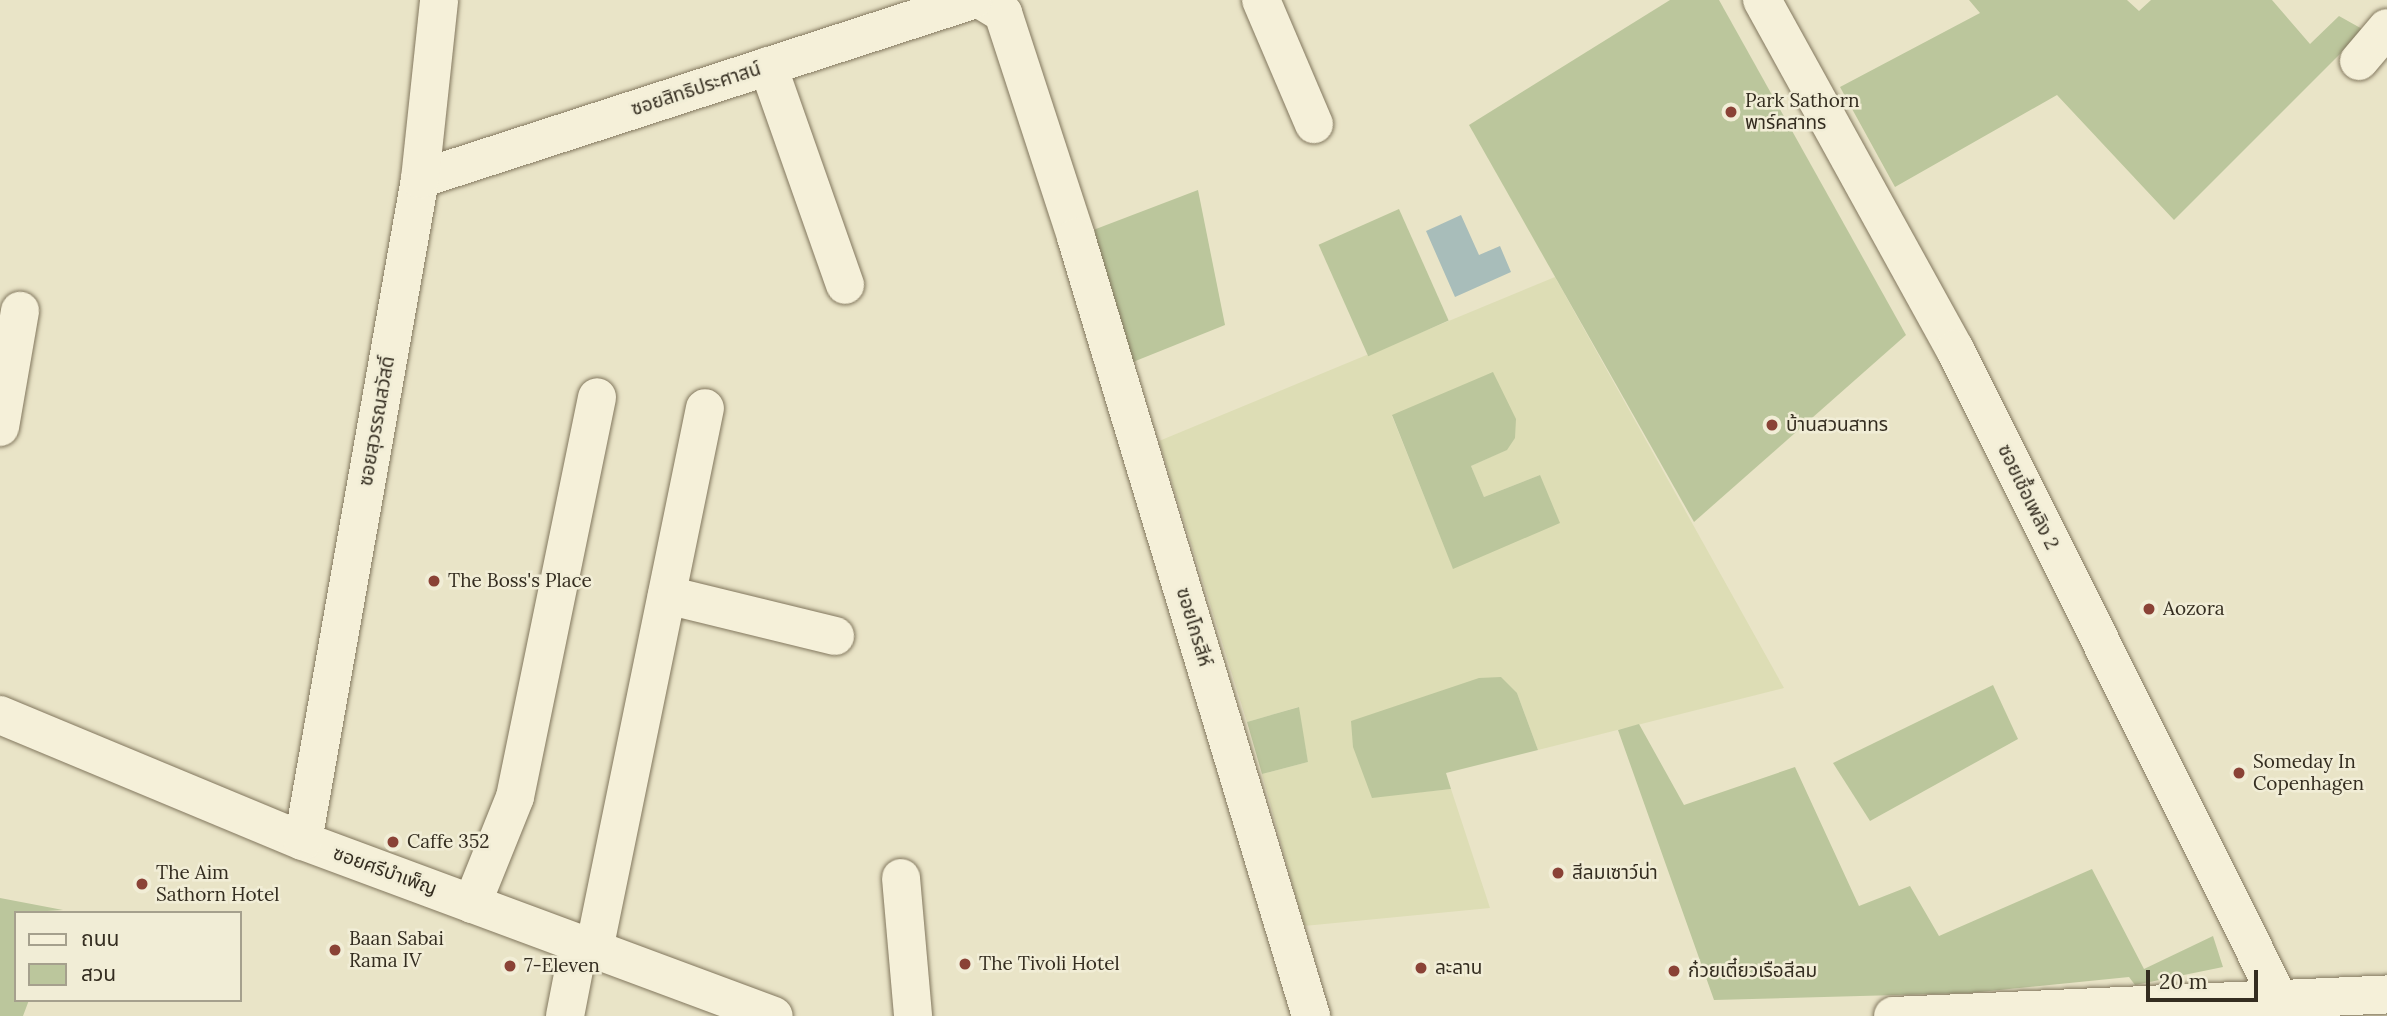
<!DOCTYPE html>
<html>
<head>
<meta charset="utf-8">
<style>
  body { margin:0 }
  #map { position:relative; width:2387px; height:1016px; overflow:hidden; background:#e9e4c7; font-family:Lora,"Noto Sans Thai",serif }
  div>[style] { position:absolute }
  .farmland>* { inset:0; background:#ddddb5 }
  .green>* { inset:0; background:#bbc69c; transform-origin:0 0 }
  .water>* { inset:0; background:#a8bdba }
  .roads { filter:drop-shadow(0 0 2px #82775e) drop-shadow(0 0 2px #82775e) }
  .minor>* { height:38px; margin:-19px; padding:0 19px; transform-origin:19px; border-radius:19px; background:#f5f0d9 }
  .dots>* { width:19px; height:19px; translate:-50% -50%; box-sizing:border-box; border:4px solid #f1edd6; border-radius:50% }
  span { translate:-50% -50%; white-space:nowrap; text-align:center; line-height:1.15; -webkit-text-stroke:5px #f1edd6; paint-order:stroke }
  .street-label { font-size:19px; color:#342d20 }
  .poi-label { font-size:19px; color:#342d20 }
  .left { translate:0 -50%; text-align:left }
  .legend { position:absolute; left:14px; top:911px; width:228px; height:91px; box-sizing:border-box; background:#f1edd6; border:2px solid #a5a08d; margin:0; padding:9px 12px; list-style:none; font-size:21px; color:#342d20 }
  .legend li { display:flex; align-items:center; gap:14px; height:35px }
  .legend b { width:35px; border:2px solid #a5a08d }
  .scale { position:absolute; left:2146px; top:970px; width:112px; height:32px; box-sizing:border-box; border:4px solid #342d20; border-top:0; padding-left:9px; font-size:21px; line-height:24px; white-space:nowrap; color:#342d20; -webkit-text-stroke:5px #f1edd6; paint-order:stroke }
</style>
</head>
<body>
<div id="map">
  <div class="farmland">
    <i style="clip-path:polygon(evenodd,1555px 277px,1784px 688px,1538px 750px,1517px 693px,1372px 797px,1451px 789px,1490px 908px,1304px 926px,1262px 774px,1308px 762px,1298px 707px,1247px 722px,1159px 441px,1555px 277px,1392px 416px,1506px 450px,1471px 466px,1484px 497px,1540px 475px,1453px 568px,1392px 416px)"></i>
  </div>
  <div class="green">
    <i style="clip-path:polygon(1670px 0,1719px 0,1906px 335px,1694px 522px,1469px 125px)"></i>
    <i style="clip-path:polygon(1969px 0,2127px 0,2139px 11px,2151px 0,2272px 0,2310px 44px,2339px 16px,2364px 30px,2174px 220px,2057px 95px,1895px 187px,1840px 87px,1980px 13px)"></i>
    <i style="clip-path:polygon(1198px 190px,1225px 325px,1133px 362px,1088px 232px)"></i>
    <i style="left:1399px;top:209px;width:122px;height:88px;rotate:66deg"></i>
    <i style="clip-path:polygon(1493px 372px,1516px 419px,1515px 438px,1507px 450px,1471px 466px,1484px 497px,1540px 475px,1560px 523px,1453px 569px,1392px 415px)"></i>
    <i style="clip-path:polygon(1501px 677px,1517px 693px,1538px 750px,1446px 773px,1451px 789px,1372px 798px,1353px 747px,1351px 721px,1479px 678px)"></i>
    <i style="clip-path:polygon(1993px 685px,2018px 739px,1870px 821px,1833px 763px)"></i>
    <i style="clip-path:polygon(1299px 707px,1308px 762px,1262px 774px,1247px 722px)"></i>
    <i style="clip-path:polygon(1639px 724px,1684px 805px,1795px 767px,1859px 906px,1910px 886px,1939px 936px,2092px 869px,2144px 969px,2213px 936px,2223px 967px,2135px 985px,2129px 977px,1970px 993px,1714px 1000px,1618px 730px)"></i>
    <i style="clip-path:polygon(0 898px,63px 910px,16px 913px,16px 1000px,29px 1000px,23px 1016px,0 1016px)"></i>
  </div>
  <div class="water">
    <i style="clip-path:polygon(1461px 215px,1479px 255px,1500px 246px,1511px 272px,1455px 297px,1426px 231px)"></i>
  </div>
  <div class="roads">
    <div class="minor">
      <i style="left:981px;top:0;width:26px;rotate:31deg"></i>
      <i style="left:1003px;top:13px;width:236px;rotate:71.9deg"></i>
      <i style="left:1076px;top:237px;width:814px;rotate:73.21deg"></i>
      <i style="left:1261px;top:0;width:135px;rotate:66.9deg"></i>
      <i style="left:1762px;top:0;width:399px;rotate:61.1deg"></i>
      <i style="left:1955px;top:349px;width:729px;rotate:63.51deg"></i>
      <i style="left:2359px;top:61px;width:43px;rotate:-49.7deg"></i>
      <i style="left:768px;top:66px;width:232px;rotate:70.6deg"></i>
      <i style="left:420px;top:179px;width:581px;rotate:-17.94deg"></i>
      <i style="left:0;top:427px;width:118px;rotate:-80.2deg"></i>
      <i style="left:667px;top:595px;width:173px;rotate:13.7deg"></i>
      <i style="left:0;top:715px;width:328px;rotate:22.6deg"></i>
      <i style="left:303px;top:841px;width:502px;rotate:20.38deg"></i>
      <i style="left:303px;top:841px;width:672px;rotate:-79.98deg"></i>
      <i style="left:420px;top:179px;width:180px;rotate:-83.9deg"></i>
      <i style="left:901px;top:878px;width:139px;rotate:85deg"></i>
      <i style="left:472px;top:904px;width:115px;rotate:-68.1deg"></i>
      <i style="left:515px;top:797px;width:408px;rotate:-78.4deg"></i>
      <i style="left:594px;top:950px;width:553px;rotate:-78.43deg"></i>
      <i style="left:565px;top:1016px;width:73px;rotate:-79deg"></i>
      <i style="left:1893px;top:1016px;width:494px;rotate:-2.5deg"></i>
    </div>
  </div>
  <div class="dots">
    <i style="left:1731px;top:112px;background:#8a4236"></i>
    <i style="left:1772px;top:425px;background:#8a4236"></i>
    <i style="left:434px;top:581px;background:#8a4236"></i>
    <i style="left:2149px;top:609px;background:#8a4236"></i>
    <i style="left:2239px;top:773px;background:#8a4236"></i>
    <i style="left:393px;top:842px;background:#8a4236"></i>
    <i style="left:1558px;top:873px;background:#8a4236"></i>
    <i style="left:142px;top:884px;background:#8a4236"></i>
    <i style="left:335px;top:950px;background:#8a4236"></i>
    <i style="left:965px;top:964px;background:#8a4236"></i>
    <i style="left:510px;top:966px;background:#8a4236"></i>
    <i style="left:1421px;top:968px;background:#8a4236"></i>
    <i style="left:1674px;top:971px;background:#8a4236"></i>
  </div>
  <div class="street-label">
    <span style="left:696px;top:89px;rotate:-18deg">ซอยสิทธิประศาสน์</span>
    <span style="left:377px;top:421px;rotate:-80deg">ซอยสุวรรณสวัสดิ์</span>
    <span style="left:2028px;top:497px;rotate:64deg">ซอยเชื้อเพลิง 2</span>
    <span style="left:1194px;top:627px;rotate:73deg">ฃอยโกรสีห์</span>
    <span style="left:385px;top:871px;rotate:20deg">ซอยศรีบำเพ็ญ</span>
  </div>
  <div class="poi-label">
    <span class="left" style="left:1745px;top:112px">Park Sathorn<br>พาร์คสาทร</span>
    <span class="left" style="left:1786px;top:425px">บ้านสวนสาทร</span>
    <span class="left" style="left:448px;top:581px">The Boss's Place</span>
    <span class="left" style="left:2163px;top:609px">Aozora</span>
    <span class="left" style="left:2253px;top:773px">Someday In<br>Copenhagen</span>
    <span class="left" style="left:407px;top:842px">Caffe 352</span>
    <span class="left" style="left:156px;top:884px">The Aim<br>Sathorn Hotel</span>
    <span class="left" style="left:1572px;top:873px">สีลมเซาว์น่า</span>
    <span class="left" style="left:349px;top:950px">Baan Sabai<br>Rama IV</span>
    <span class="left" style="left:979px;top:964px">The Tivoli Hotel</span>
    <span class="left" style="left:524px;top:966px">7-Eleven</span>
    <span class="left" style="left:1435px;top:968px">ละลาน</span>
    <span class="left" style="left:1688px;top:971px">ก๋วยเตี๋ยวเรือสีลม</span>
  </div>
  <ul class="legend">
  <li><b style="height:9px;background:#f5f0d9"></b>ถนน</li>
  <li><b style="height:19px;background:#bbc69c"></b>สวน</li>
  </ul>
  <div class="scale">20 m</div>
</div>
</body>
</html>
